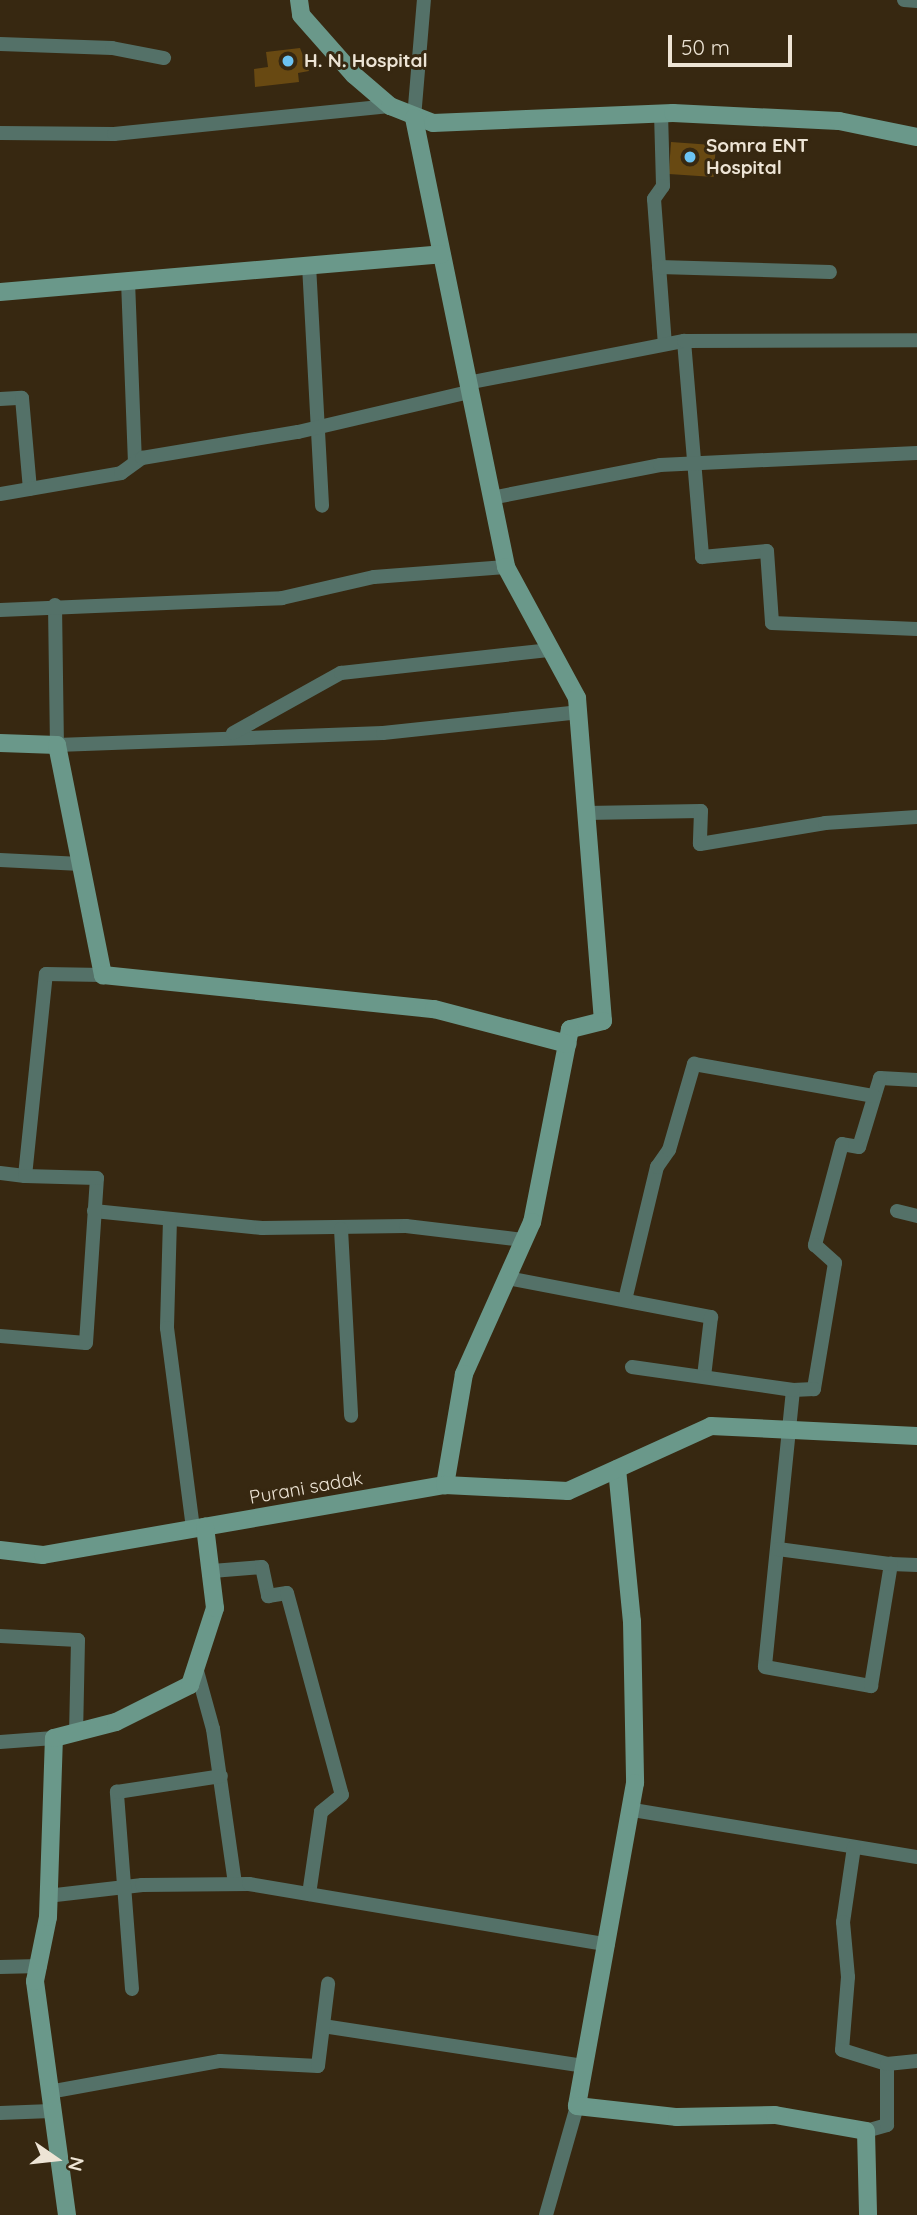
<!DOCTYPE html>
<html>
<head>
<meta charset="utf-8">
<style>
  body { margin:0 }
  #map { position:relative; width:917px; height:2215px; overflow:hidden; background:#372811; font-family:Quicksand,sans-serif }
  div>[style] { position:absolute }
  .building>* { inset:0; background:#684912; transform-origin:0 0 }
  .street>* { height:14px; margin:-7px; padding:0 7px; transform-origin:7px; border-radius:7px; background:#547168 }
  .secondary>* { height:18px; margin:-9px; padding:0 9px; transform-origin:9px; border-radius:9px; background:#6a988a }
  .dots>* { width:19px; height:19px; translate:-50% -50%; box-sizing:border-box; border:4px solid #372811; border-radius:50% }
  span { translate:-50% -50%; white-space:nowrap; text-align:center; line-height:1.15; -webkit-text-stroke:6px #372811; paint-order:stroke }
  .poi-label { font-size:19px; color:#ede4d5; font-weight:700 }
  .left { translate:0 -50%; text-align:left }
  .street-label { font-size:19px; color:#ede4d5 }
  .north { position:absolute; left:21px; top:2124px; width:70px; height:70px; -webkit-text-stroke:5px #372811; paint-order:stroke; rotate:104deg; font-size:19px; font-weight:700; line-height:28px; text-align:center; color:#ede4d5 }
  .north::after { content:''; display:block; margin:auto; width:24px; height:32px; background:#ede4d5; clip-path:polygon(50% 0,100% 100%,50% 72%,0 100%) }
  .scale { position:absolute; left:668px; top:35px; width:124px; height:32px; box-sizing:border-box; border:4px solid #ede4d5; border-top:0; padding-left:9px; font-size:21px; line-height:24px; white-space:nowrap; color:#ede4d5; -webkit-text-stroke:5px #372811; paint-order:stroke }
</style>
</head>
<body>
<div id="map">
  <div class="building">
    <i style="clip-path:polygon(300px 48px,309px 71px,298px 73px,299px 82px,255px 87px,254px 69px,268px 67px,266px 52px)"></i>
    <i style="left:671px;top:142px;width:45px;height:32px;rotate:4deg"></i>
  </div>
  <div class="street">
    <i style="left:904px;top:0;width:13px;rotate:4deg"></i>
    <i style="left:0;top:44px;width:112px;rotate:2deg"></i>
    <i style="left:112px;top:48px;width:53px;rotate:10.9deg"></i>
    <i style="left:661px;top:113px;width:73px;rotate:88.4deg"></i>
    <i style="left:663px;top:186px;width:16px;rotate:125deg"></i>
    <i style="left:654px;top:199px;width:145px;rotate:85.7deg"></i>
    <i style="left:414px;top:118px;width:118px;rotate:-85.2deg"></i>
    <i style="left:0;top:133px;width:114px;rotate:0.5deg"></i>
    <i style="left:114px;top:134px;width:277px;rotate:-5.8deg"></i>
    <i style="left:309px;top:265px;width:241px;rotate:86.9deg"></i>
    <i style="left:659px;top:267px;width:171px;rotate:1.7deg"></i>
    <i style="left:128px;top:281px;width:182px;rotate:87.8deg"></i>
    <i style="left:684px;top:341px;width:217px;rotate:85.2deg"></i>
    <i style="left:702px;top:557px;width:65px;rotate:-5.3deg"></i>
    <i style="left:767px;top:551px;width:72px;rotate:86deg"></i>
    <i style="left:772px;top:623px;width:145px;rotate:2.4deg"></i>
    <i style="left:467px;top:383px;width:221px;rotate:-11deg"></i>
    <i style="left:684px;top:341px;width:233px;rotate:-0.2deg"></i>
    <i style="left:0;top:399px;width:22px;rotate:-3deg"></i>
    <i style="left:22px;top:398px;width:91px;rotate:85deg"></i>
    <i style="left:0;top:494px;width:123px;rotate:-9.8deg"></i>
    <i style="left:121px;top:473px;width:26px;rotate:-36deg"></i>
    <i style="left:142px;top:458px;width:158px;rotate:-9.5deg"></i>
    <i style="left:298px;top:432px;width:176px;rotate:-13.2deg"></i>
    <i style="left:491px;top:498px;width:172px;rotate:-11deg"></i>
    <i style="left:660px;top:465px;width:257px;rotate:-2.7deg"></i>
    <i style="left:55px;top:605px;width:140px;rotate:89.2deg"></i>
    <i style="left:57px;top:745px;width:326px;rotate:-2.1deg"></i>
    <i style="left:383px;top:733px;width:196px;rotate:-6.1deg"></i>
    <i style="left:0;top:610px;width:282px;rotate:-2.4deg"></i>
    <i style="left:282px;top:598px;width:94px;rotate:-12.9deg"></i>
    <i style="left:374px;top:577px;width:132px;rotate:-4.3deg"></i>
    <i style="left:233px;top:733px;width:124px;rotate:-29.1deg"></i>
    <i style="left:341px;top:673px;width:211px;rotate:-6.3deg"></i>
    <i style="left:586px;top:813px;width:115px;rotate:-1deg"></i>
    <i style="left:701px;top:811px;width:33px;rotate:92deg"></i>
    <i style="left:700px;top:844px;width:127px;rotate:-9.5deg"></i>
    <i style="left:825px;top:823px;width:92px;rotate:-3.7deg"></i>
    <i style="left:0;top:860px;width:81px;rotate:2.8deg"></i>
    <i style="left:917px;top:1080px;width:37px;rotate:-177deg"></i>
    <i style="left:880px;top:1078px;width:72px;rotate:106.9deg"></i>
    <i style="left:859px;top:1147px;width:17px;rotate:-170deg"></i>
    <i style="left:842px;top:1144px;width:105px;rotate:105deg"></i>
    <i style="left:815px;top:1245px;width:27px;rotate:42deg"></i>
    <i style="left:835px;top:1263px;width:128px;rotate:99.5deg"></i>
    <i style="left:814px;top:1389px;width:21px;rotate:177deg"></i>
    <i style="left:793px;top:1390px;width:278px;rotate:95.8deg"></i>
    <i style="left:765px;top:1667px;width:108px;rotate:10.2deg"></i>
    <i style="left:871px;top:1686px;width:124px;rotate:-80.7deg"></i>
    <i style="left:891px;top:1564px;width:26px;rotate:2deg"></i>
    <i style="left:0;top:1173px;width:25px;rotate:7deg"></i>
    <i style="left:25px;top:1176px;width:203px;rotate:-84.1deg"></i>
    <i style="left:46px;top:974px;width:57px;rotate:1deg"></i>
    <i style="left:94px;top:1211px;width:169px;rotate:5.8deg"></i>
    <i style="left:262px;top:1228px;width:144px;rotate:-0.8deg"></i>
    <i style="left:406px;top:1226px;width:119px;rotate:6.8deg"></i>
    <i style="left:897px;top:1211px;width:21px;rotate:14deg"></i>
    <i style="left:170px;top:1219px;width:109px;rotate:91.6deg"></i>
    <i style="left:167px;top:1328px;width:203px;rotate:82.6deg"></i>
    <i style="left:341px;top:1229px;width:187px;rotate:86.9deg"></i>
    <i style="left:508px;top:1278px;width:207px;rotate:10.9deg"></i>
    <i style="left:711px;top:1317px;width:60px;rotate:96.7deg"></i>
    <i style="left:625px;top:1300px;width:137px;rotate:-76.5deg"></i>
    <i style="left:657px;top:1167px;width:21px;rotate:-55deg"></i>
    <i style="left:669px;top:1150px;width:90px;rotate:-73.8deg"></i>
    <i style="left:694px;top:1064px;width:183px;rotate:10.1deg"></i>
    <i style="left:0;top:1336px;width:86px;rotate:4.7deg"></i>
    <i style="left:86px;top:1343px;width:165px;rotate:-86.2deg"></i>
    <i style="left:97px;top:1178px;width:72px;rotate:-178.4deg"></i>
    <i style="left:632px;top:1367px;width:163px;rotate:8.1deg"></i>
    <i style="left:778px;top:1549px;width:114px;rotate:7.6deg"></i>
    <i style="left:212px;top:1571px;width:50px;rotate:-4.6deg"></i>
    <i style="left:262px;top:1567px;width:30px;rotate:78deg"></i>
    <i style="left:268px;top:1596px;width:19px;rotate:-9deg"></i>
    <i style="left:287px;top:1593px;width:209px;rotate:74.8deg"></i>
    <i style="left:342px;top:1795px;width:27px;rotate:141deg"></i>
    <i style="left:321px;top:1812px;width:83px;rotate:98.3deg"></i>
    <i style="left:0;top:1636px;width:78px;rotate:2.9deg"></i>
    <i style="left:78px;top:1640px;width:93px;rotate:91.2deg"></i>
    <i style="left:197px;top:1671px;width:60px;rotate:74.6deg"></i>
    <i style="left:213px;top:1729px;width:156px;rotate:81.9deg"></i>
    <i style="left:0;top:1742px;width:54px;rotate:-4.2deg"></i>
    <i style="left:633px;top:1810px;width:288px;rotate:9.4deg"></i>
    <i style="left:854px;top:1847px;width:76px;rotate:98.3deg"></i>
    <i style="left:843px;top:1922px;width:55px;rotate:84.8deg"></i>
    <i style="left:848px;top:1977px;width:73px;rotate:94.7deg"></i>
    <i style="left:842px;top:2050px;width:47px;rotate:17.3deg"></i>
    <i style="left:47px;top:1896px;width:96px;rotate:-6.6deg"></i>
    <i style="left:142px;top:1885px;width:107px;rotate:-0.5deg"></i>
    <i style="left:249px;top:1884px;width:364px;rotate:9.6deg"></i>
    <i style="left:0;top:1967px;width:40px;rotate:-1.4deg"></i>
    <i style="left:132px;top:1989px;width:198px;rotate:-94.4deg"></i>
    <i style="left:117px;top:1792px;width:105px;rotate:-8.7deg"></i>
    <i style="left:323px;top:2026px;width:265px;rotate:8.7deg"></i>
    <i style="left:49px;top:2092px;width:174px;rotate:-10.3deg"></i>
    <i style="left:220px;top:2061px;width:98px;rotate:2.9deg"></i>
    <i style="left:318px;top:2066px;width:83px;rotate:-83deg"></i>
    <i style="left:0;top:2113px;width:51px;rotate:-2.2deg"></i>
    <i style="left:866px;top:2131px;width:22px;rotate:-16deg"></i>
    <i style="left:887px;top:2125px;width:61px;rotate:-90deg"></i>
    <i style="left:887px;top:2064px;width:30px;rotate:-6deg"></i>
    <i style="left:546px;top:2215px;width:113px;rotate:-74.1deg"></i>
  </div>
  <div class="secondary">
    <i style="left:299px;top:0;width:15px;rotate:82deg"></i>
    <i style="left:301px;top:15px;width:80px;rotate:48.5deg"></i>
    <i style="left:354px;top:75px;width:48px;rotate:40.7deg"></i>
    <i style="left:390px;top:106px;width:46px;rotate:21.6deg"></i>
    <i style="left:433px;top:123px;width:240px;rotate:-2.4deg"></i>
    <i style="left:673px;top:113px;width:166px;rotate:2.8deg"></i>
    <i style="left:839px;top:121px;width:80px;rotate:11.6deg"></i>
    <i style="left:414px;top:118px;width:458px;rotate:78.4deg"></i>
    <i style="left:506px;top:567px;width:149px;rotate:61.5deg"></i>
    <i style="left:577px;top:698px;width:324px;rotate:85.4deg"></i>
    <i style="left:603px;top:1021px;width:34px;rotate:166deg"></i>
    <i style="left:570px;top:1029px;width:197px;rotate:101.1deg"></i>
    <i style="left:532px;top:1222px;width:167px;rotate:114.1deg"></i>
    <i style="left:464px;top:1374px;width:113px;rotate:99.7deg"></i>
    <i style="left:0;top:292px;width:443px;rotate:-4.9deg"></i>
    <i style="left:0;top:743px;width:57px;rotate:2deg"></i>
    <i style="left:57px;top:745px;width:235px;rotate:78.7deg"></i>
    <i style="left:103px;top:975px;width:333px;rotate:5.9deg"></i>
    <i style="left:434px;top:1009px;width:138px;rotate:14.7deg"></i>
    <i style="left:617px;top:1469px;width:153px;rotate:84.4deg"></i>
    <i style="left:632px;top:1621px;width:162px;rotate:88.9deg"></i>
    <i style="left:635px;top:1783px;width:328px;rotate:100.2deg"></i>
    <i style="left:577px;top:2106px;width:101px;rotate:6.3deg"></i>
    <i style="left:677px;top:2117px;width:98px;rotate:-1.2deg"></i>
    <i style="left:775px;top:2115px;width:92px;rotate:10deg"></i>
    <i style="left:866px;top:2131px;width:84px;rotate:88.6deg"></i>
    <i style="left:0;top:1550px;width:43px;rotate:6.6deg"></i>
    <i style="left:43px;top:1555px;width:408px;rotate:-9.9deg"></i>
    <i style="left:445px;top:1485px;width:123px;rotate:2.8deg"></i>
    <i style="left:568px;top:1491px;width:157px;rotate:-24.4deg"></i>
    <i style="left:711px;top:1426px;width:206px;rotate:2.8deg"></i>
    <i style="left:67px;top:2215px;width:236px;rotate:-97.8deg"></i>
    <i style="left:35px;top:1981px;width:65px;rotate:-78.5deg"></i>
    <i style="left:48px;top:1917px;width:179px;rotate:-88.1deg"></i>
    <i style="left:54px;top:1738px;width:64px;rotate:-14.5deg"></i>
    <i style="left:116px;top:1722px;width:83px;rotate:-26.6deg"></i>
    <i style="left:190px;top:1685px;width:81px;rotate:-72deg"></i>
    <i style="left:215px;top:1608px;width:82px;rotate:-97deg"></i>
  </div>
  <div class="dots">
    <i style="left:288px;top:61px;background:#6cc3f2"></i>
    <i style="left:690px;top:157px;background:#6cc3f2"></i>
  </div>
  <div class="poi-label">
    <span class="left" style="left:304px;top:61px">H. N. Hospital</span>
    <span class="left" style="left:706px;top:157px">Somra ENT<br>Hospital</span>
  </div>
  <div class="street-label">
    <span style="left:306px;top:1488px;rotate:-10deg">Purani sadak</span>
  </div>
  <div class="north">N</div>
  <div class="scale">50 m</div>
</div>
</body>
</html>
